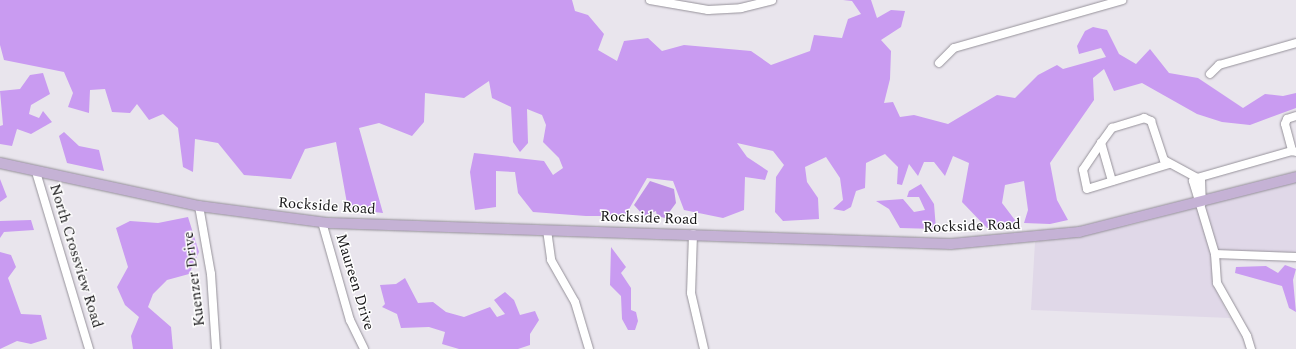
<!DOCTYPE html>
<html>
<head>
<meta charset="utf-8">
<style>
  body { margin:0 }
  #map { position:relative; width:1296px; height:349px; overflow:hidden; background:#e9e5ed; font-family:Spectral,serif }
  div>[style] { position:absolute }
  .built>* { inset:0; background:#e0d8e8 }
  .forest>* { inset:0; background:#c99bf1 }
  .water>* { inset:0; background:#c092e8 }
  .roads { filter:drop-shadow(0 0 1px #96929a) drop-shadow(0 0 1px #96929a) }
  .minor>* { height:8px; margin:-4px; padding:0 4px; transform-origin:4px; border-radius:4px; background:#fff }
  .major>* { height:10px; margin:-5px; padding:0 5px; transform-origin:5px; border-radius:5px; background:#c5b2d5 }
  span { translate:-50% -50%; white-space:nowrap; text-align:center; line-height:1.15; -webkit-text-stroke:3px #fff; paint-order:stroke }
  .street-label { font-size:15px; color:#171618 }
</style>
</head>
<body>
<div id="map">
  <div class="built">
    <i style="clip-path:polygon(1296px 180px,1296px 252px,1212px 251px,1213px 284px,1230px 318px,1031px 310px,1035px 242px,1132px 225px)"></i>
  </div>
  <div class="forest">
    <i style="clip-path:polygon(0 0,572px 0,575px 11px,588px 15px,604px 34px,598px 50px,617px 61px,624px 41px,648px 38px,662px 51px,684px 45px,751px 51px,771px 65px,810px 51px,814px 35px,842px 38px,848px 19px,861px 14px,852px 1px,843px 0,871px 0,877px 18px,891px 10px,905px 11px,901px 27px,881px 40px,891px 51px,890px 79px,884px 103px,893px 102px,900px 117px,914px 115px,948px 124px,997px 95px,1015px 98px,1038px 75px,1057px 65px,1063px 69px,1106px 57px,1101px 48px,1079px 54px,1077px 46px,1085px 31px,1093px 27px,1107px 30px,1119px 54px,1136px 64px,1150px 49px,1169px 73px,1198px 78px,1243px 108px,1265px 94px,1283px 96px,1296px 93px,1296px 108px,1250px 125px,1222px 122px,1197px 114px,1142px 83px,1114px 91px,1104px 69px,1093px 78px,1094px 100px,1050px 163px,1057px 200px,1068px 220px,1050px 224px,1024px 223px,1028px 210px,1024px 181px,1005px 185px,1002px 203px,1018px 224px,988px 229px,962px 202px,969px 163px,953px 156px,945px 176px,934px 162px,924px 162px,918px 176px,909px 164px,902px 185px,897px 184px,898px 167px,885px 154px,866px 163px,865px 188px,856px 191px,851px 207px,844px 211px,833px 209px,843px 200px,840px 178px,826px 157px,805px 167px,807px 182px,818px 198px,819px 219px,783px 221px,775px 212px,776px 177px,784px 165px,773px 151px,737px 143px,747px 157px,768px 171px,765px 180px,745px 177px,744px 210px,723px 218px,684px 210px,673px 181px,647px 178px,625px 216px,586px 216px,533px 212px,518px 193px,515px 172px,496px 171px,496px 207px,475px 210px,470px 172px,474px 153px,544px 161px,553px 175px,563px 168px,559px 158px,543px 142px,546px 125px,542px 115px,527px 109px,528px 143px,520px 152px,513px 142px,511px 107px,492px 98px,489px 81px,464px 98px,425px 93px,424px 122px,412px 136px,379px 123px,359px 128px,383px 213px,348px 209px,336px 142px,305px 149px,291px 179px,244px 175px,218px 143px,195px 139px,193px 172px,183px 167px,178px 128px,163px 114px,149px 120px,137px 104px,130px 113px,112px 112px,105px 89px,90px 90px,89px 113px,68px 107px,73px 93px,64px 72px,4px 60px,0 45px)"></i>
    <i style="clip-path:polygon(43px 73px,50px 94px,31px 105px,29px 114px,39px 118px,43px 111px,52px 122px,31px 134px,17px 129px,12px 146px,0 144px,0 126px,3px 125px,0 91px,20px 89px,30px 75px)"></i>
    <i style="clip-path:polygon(64px 132px,79px 146px,99px 150px,104px 171px,67px 163px,59px 136px)"></i>
    <i style="clip-path:polygon(0 179px,7px 197px,0 202px)"></i>
    <i style="clip-path:polygon(921px 184px,934px 204px,936px 229px,900px 228px,889px 209px,876px 201px,903px 199px,914px 212px,925px 210px,919px 197px,907px 197px,909px 191px)"></i>
    <i style="clip-path:polygon(188px 217px,199px 252px,189px 274px,167px 280px,153px 294px,148px 307px,171px 327px,173px 349px,133px 349px,131px 336px,139px 317px,125px 305px,117px 287px,128px 267px,116px 228px,130px 221px,158px 223px)"></i>
    <i style="clip-path:polygon(31px 220px,34px 230px,4px 232px,0 238px,0 221px)"></i>
    <i style="clip-path:polygon(611px 247px,626px 267px,621px 273px,631px 288px,631px 310px,636px 312px,638px 321px,635px 330px,628px 330px,622px 319px,621px 296px,610px 285px)"></i>
    <i style="clip-path:polygon(0 252px,11px 255px,16px 267px,8px 278px,21px 314px,41px 315px,47px 339px,31px 344px,17px 341px,0 349px)"></i>
    <i style="clip-path:polygon(1285px 265px,1296px 269px,1293px 280px,1296px 312px,1289px 308px,1282px 286px,1235px 273px,1236px 267px,1266px 266px,1278px 273px)"></i>
    <i style="clip-path:polygon(405px 278px,418px 303px,433px 302px,446px 312px,464px 317px,490px 307px,497px 317px,505px 314px,494px 300px,505px 292px,514px 300px,520px 315px,535px 311px,539px 320px,530px 334px,530px 345px,518px 349px,459px 349px,442px 344px,445px 332px,429px 327px,401px 328px,397px 314px,382px 307px,385px 304px,380px 285px,396px 284px)"></i>
  </div>
  <div class="water">
    <i style="clip-path:polygon(650px 181px,674px 189px,676px 203px,665px 218px,657px 216px,656px 211px,644px 216px,634px 205px)"></i>
  </div>
  <div class="roads">
    <div class="minor">
      <i style="left:650px;top:0;width:59px;rotate:9.8deg"></i>
      <i style="left:708px;top:10px;width:33px;rotate:-3deg"></i>
      <i style="left:741px;top:8px;width:32px;rotate:-14deg"></i>
      <i style="left:939px;top:63px;width:21px;rotate:-45deg"></i>
      <i style="left:954px;top:48px;width:175px;rotate:-15.9deg"></i>
      <i style="left:1210px;top:74px;width:13px;rotate:-45deg"></i>
      <i style="left:1219px;top:65px;width:80px;rotate:-15.9deg"></i>
      <i style="left:1296px;top:116px;width:9px;rotate:162deg"></i>
      <i style="left:1287px;top:119px;width:5px;rotate:112deg"></i>
      <i style="left:1285px;top:124px;width:28px;rotate:75deg"></i>
      <i style="left:1292px;top:151px;width:4px;rotate:14deg"></i>
      <i style="left:1101px;top:143px;width:32px;rotate:124deg"></i>
      <i style="left:1083px;top:170px;width:19px;rotate:78deg"></i>
      <i style="left:1087px;top:189px;width:86px;rotate:-17deg"></i>
      <i style="left:36px;top:172px;width:185px;rotate:73.3deg"></i>
      <i style="left:1197px;top:178px;width:5px;rotate:143deg"></i>
      <i style="left:1193px;top:181px;width:76px;rotate:73.2deg"></i>
      <i style="left:1215px;top:254px;width:29px;rotate:86deg"></i>
      <i style="left:1217px;top:283px;width:61px;rotate:60.5deg"></i>
      <i style="left:1247px;top:336px;width:14px;rotate:73deg"></i>
      <i style="left:1197px;top:178px;width:99px;rotate:-15.9deg"></i>
      <i style="left:1112px;top:181px;width:40px;rotate:-106deg"></i>
      <i style="left:1101px;top:143px;width:19px;rotate:-54deg"></i>
      <i style="left:1112px;top:128px;width:34px;rotate:-17deg"></i>
      <i style="left:1144px;top:118px;width:8px;rotate:23deg"></i>
      <i style="left:1151px;top:121px;width:41px;rotate:71.6deg"></i>
      <i style="left:1164px;top:160px;width:42px;rotate:28.4deg"></i>
      <i style="left:1201px;top:180px;width:23px;rotate:88deg"></i>
      <i style="left:199px;top:206px;width:69px;rotate:80deg"></i>
      <i style="left:211px;top:274px;width:75px;rotate:86.2deg"></i>
      <i style="left:322px;top:222px;width:102px;rotate:74.1deg"></i>
      <i style="left:350px;top:320px;width:32px;rotate:64deg"></i>
      <i style="left:547px;top:230px;width:30px;rotate:82deg"></i>
      <i style="left:551px;top:260px;width:48px;rotate:60.3deg"></i>
      <i style="left:575px;top:302px;width:49px;rotate:73.4deg"></i>
      <i style="left:693px;top:234px;width:59px;rotate:91.9deg"></i>
      <i style="left:691px;top:293px;width:57px;rotate:76.9deg"></i>
      <i style="left:1215px;top:254px;width:81px;rotate:2.1deg"></i>
    </div>
    <div class="major">
      <i style="left:0;top:163px;width:204px;rotate:12.2deg"></i>
      <i style="left:199px;top:206px;width:131px;rotate:7.5deg"></i>
      <i style="left:329px;top:223px;width:622px;rotate:1.93deg"></i>
      <i style="left:951px;top:244px;width:129px;rotate:-5.4deg"></i>
      <i style="left:1079px;top:232px;width:224px;rotate:-14.2deg"></i>
    </div>
  </div>
  <div class="street-label">
    <span style="left:327px;top:206px;rotate:4deg">Rockside Road</span>
    <span style="left:649px;top:218px;rotate:2deg">Rockside Road</span>
    <span style="left:972px;top:226px;rotate:-2deg">Rockside Road</span>
    <span style="left:76px;top:256px;rotate:73deg">North Crossview Road</span>
    <span style="left:194px;top:279px;rotate:-97deg">Kuenzer Drive</span>
    <span style="left:355px;top:282px;rotate:73deg">Maureen Drive</span>
  </div>
</div>
</body>
</html>
